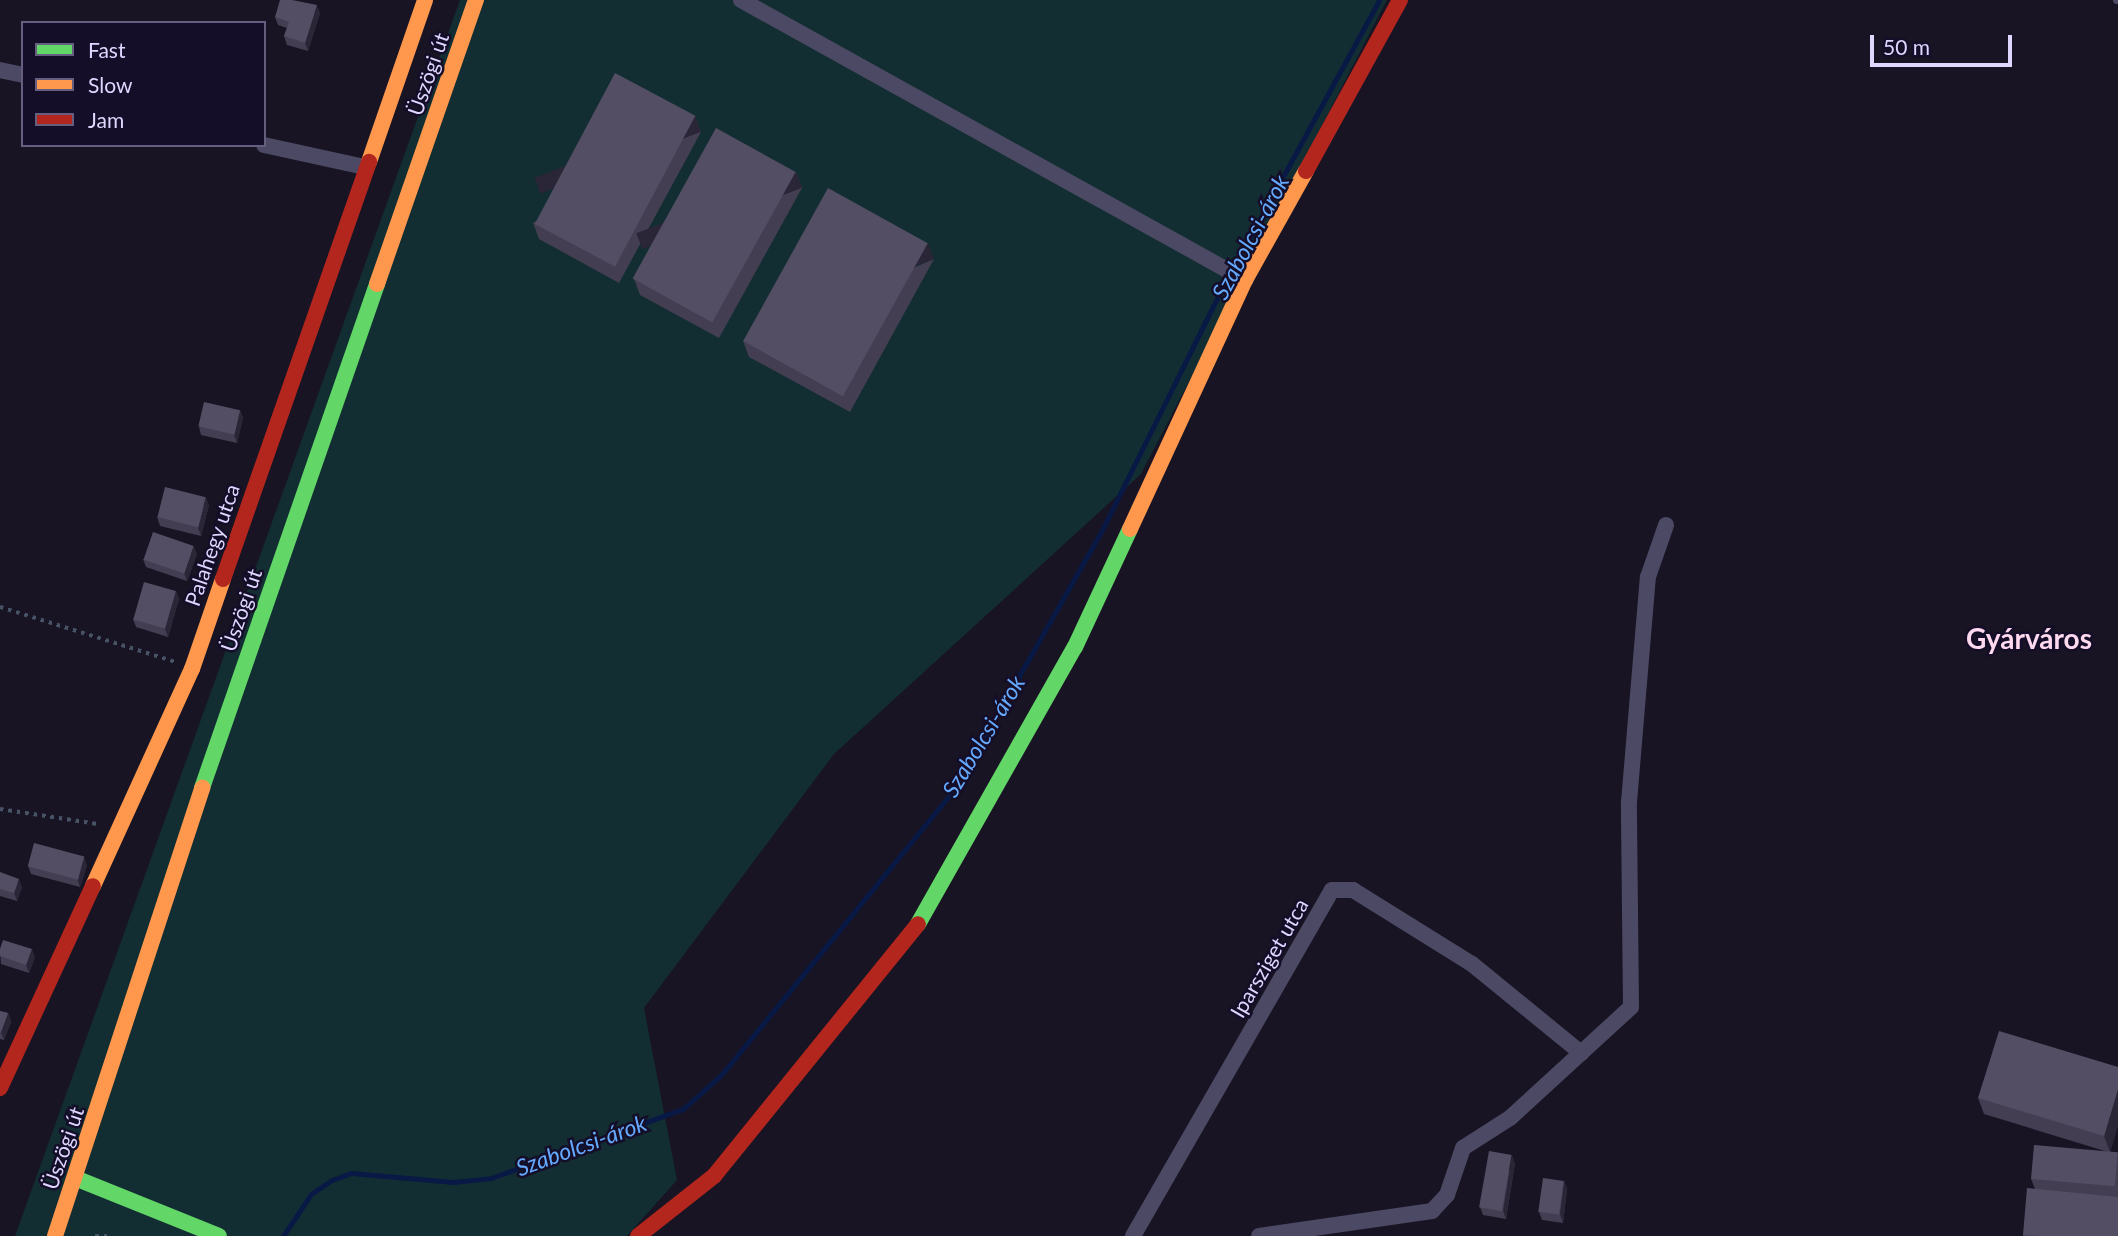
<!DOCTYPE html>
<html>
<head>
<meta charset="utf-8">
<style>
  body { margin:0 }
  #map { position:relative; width:2118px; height:1236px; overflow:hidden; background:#181423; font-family:Lato,sans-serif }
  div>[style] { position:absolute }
  .green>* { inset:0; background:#122e32 }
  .stream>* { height:5px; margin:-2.5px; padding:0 2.5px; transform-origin:2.5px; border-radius:2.5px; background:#091946 }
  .path>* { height:3.5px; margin-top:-1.75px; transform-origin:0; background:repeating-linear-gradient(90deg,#475465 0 3.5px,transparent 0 8.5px) }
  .lane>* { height:8px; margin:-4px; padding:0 4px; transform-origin:4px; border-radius:4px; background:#4c4964 }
  .street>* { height:16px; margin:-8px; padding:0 8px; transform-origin:8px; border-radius:8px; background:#4c4964 }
  .fast>* { height:16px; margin:-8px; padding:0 8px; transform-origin:8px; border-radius:8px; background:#63d668 }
  .slow>* { height:16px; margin:-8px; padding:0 8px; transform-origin:8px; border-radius:8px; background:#ff974d }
  .jam>* { height:16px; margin:-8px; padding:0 8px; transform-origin:8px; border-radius:8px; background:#b3261e }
  .wall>* { inset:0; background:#433e52 }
  .shaded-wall>* { inset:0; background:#2b2637; transform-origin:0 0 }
  .building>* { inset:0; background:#544e65; transform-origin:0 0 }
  span { translate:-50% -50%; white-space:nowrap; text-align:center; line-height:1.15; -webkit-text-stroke:5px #150e29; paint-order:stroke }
  .street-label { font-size:21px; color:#dfd7ff }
  .water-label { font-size:23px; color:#65aaff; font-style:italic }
  .district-label { font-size:28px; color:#ffd9ee; font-weight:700 }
  .legend { position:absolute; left:21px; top:21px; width:245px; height:126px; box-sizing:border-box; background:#150e29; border:2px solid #665e7f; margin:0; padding:9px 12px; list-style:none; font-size:21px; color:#dfd7ff }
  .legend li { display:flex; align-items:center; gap:14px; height:35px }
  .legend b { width:35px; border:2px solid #665e7f }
  .scale { position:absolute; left:1870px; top:35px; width:142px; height:32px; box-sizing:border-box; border:4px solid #dfd7ff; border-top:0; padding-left:9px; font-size:21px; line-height:24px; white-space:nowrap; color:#dfd7ff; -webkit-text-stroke:5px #150e29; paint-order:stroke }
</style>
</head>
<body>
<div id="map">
  <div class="green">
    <i style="clip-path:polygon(460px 0,1387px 0,1141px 474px,834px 754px,644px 1008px,677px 1180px,627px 1236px,15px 1236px)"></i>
  </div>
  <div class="stream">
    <i style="left:283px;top:1236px;width:50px;rotate:-56.3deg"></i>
    <i style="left:311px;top:1194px;width:25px;rotate:-34deg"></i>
    <i style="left:332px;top:1180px;width:20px;rotate:-20deg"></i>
    <i style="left:351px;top:1173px;width:103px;rotate:5deg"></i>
    <i style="left:454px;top:1182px;width:37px;rotate:-6deg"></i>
    <i style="left:491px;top:1178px;width:204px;rotate:-19.8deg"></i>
    <i style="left:683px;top:1109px;width:52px;rotate:-41.9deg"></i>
    <i style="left:722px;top:1074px;width:370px;rotate:-50.8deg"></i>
    <i style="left:956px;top:787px;width:293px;rotate:-60.4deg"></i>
    <i style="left:1101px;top:532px;width:268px;rotate:-63.6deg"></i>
    <i style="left:1220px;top:292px;width:332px;rotate:-61.4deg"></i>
  </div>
  <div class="path">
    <i style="left:0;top:607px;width:183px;rotate:17.4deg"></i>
    <i style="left:0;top:809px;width:99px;rotate:8.7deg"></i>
    <i style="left:95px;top:1236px;width:16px"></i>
  </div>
  <div class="lane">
    <i style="left:2117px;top:0;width:1px"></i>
  </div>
  <div class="street">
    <i style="left:741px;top:0;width:577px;rotate:29.05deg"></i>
    <i style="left:0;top:70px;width:24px;rotate:12deg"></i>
    <i style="left:264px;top:145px;width:103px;rotate:12.3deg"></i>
    <i style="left:1133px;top:1236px;width:399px;rotate:-60.1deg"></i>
    <i style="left:1332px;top:890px;width:21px"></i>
    <i style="left:1353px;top:890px;width:140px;rotate:31.9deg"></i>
    <i style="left:1472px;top:964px;width:141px;rotate:39.2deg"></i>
    <i style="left:1259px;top:1236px;width:175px;rotate:-8.2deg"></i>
    <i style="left:1432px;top:1211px;width:22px;rotate:-47deg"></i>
    <i style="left:1447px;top:1195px;width:50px;rotate:-71.2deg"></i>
    <i style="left:1463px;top:1148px;width:56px;rotate:-32.6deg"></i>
    <i style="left:1510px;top:1118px;width:164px;rotate:-42.5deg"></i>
    <i style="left:1631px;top:1007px;width:205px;rotate:-90.6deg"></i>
    <i style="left:1629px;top:802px;width:226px;rotate:-85.2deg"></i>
    <i style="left:1648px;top:577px;width:55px;rotate:-70.9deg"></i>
  </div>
  <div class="fast">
    <i style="left:202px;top:788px;width:534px;rotate:-70.85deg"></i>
    <i style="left:918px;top:924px;width:318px;rotate:-60.5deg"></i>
    <i style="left:1075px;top:647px;width:130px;rotate:-65deg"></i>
    <i style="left:75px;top:1178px;width:155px;rotate:21.9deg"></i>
  </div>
  <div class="slow">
    <i style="left:369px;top:162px;width:171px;rotate:-70.9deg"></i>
    <i style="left:377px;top:284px;width:301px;rotate:-70.8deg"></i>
    <i style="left:1130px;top:529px;width:274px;rotate:-65.2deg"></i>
    <i style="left:1245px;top:280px;width:125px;rotate:-60.8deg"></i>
    <i style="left:93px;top:886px;width:239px;rotate:-65.5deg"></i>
    <i style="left:192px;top:669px;width:95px;rotate:-71deg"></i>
    <i style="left:55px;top:1236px;width:472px;rotate:-71.8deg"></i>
  </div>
  <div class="jam">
    <i style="left:1306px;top:171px;width:195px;rotate:-61.2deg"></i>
    <i style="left:223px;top:579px;width:442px;rotate:-70.7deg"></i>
    <i style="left:0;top:1088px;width:222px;rotate:-65.3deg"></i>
    <i style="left:638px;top:1236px;width:97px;rotate:-38.3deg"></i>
    <i style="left:714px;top:1176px;width:324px;rotate:-51deg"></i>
  </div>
  <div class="wall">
    <i style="clip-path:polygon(320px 13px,308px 51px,287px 45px,284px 36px,287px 28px,278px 25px,275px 17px)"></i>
    <i style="clip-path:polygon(695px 116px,701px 132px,619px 283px,539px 239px,533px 223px)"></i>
    <i style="clip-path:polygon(796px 172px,802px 188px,719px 338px,640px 295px,634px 279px)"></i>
    <i style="clip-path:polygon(934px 259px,850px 412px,749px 357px,743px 341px)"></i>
    <i style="clip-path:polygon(240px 410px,243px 418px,237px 443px,201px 435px,199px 427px)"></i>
    <i style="clip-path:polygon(209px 505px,201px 536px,160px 526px,157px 517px)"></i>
    <i style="clip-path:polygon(197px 554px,187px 581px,146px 567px,143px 559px)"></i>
    <i style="clip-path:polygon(176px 591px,179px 599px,168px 637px,136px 627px,133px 619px)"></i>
    <i style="clip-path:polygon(87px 865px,80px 887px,31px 874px,28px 866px)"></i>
    <i style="clip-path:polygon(0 872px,22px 887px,17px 901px,0 896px)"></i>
    <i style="clip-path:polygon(0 949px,35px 957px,29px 973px,1px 964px)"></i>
    <i style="clip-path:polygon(0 1011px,8px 1013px,11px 1022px,4px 1040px,0 1039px)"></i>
    <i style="clip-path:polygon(2118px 1067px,2118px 1125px,2110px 1152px,2118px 1153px,2118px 1236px,2023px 1236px,2023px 1235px,2035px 1189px,2031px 1179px,2108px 1152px,1984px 1114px,1978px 1098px)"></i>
    <i style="clip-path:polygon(1515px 1163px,1506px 1219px,1483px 1215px,1480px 1207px)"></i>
    <i style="clip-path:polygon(1564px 1181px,1567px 1189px,1563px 1223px,1542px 1220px,1539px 1212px)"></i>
  </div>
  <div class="shaded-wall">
    <i style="clip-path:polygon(317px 5px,320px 13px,308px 51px,305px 43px)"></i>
    <i style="left:695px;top:116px;width:17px;height:172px;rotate:69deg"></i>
    <i style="left:796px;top:172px;width:17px;height:171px;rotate:69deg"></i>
    <i style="left:928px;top:243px;width:17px;height:175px;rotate:69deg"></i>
    <i style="clip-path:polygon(240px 410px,243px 418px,237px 443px,234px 435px)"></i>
    <i style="clip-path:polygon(206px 497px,209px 505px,201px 536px,198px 528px)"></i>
    <i style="clip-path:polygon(194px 546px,197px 554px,187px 581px,184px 573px)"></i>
    <i style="clip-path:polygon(176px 591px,179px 599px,168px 637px,165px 629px)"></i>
    <i style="clip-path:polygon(84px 856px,87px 865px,80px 887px,77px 879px)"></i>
    <i style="clip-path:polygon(19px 879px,22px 887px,17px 901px,14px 893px)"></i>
    <i style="clip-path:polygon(32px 949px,35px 957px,29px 973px,26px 965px)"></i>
    <i style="clip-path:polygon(8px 1013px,11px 1022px,4px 1040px,1px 1032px)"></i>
    <i style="clip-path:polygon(2118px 1089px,2118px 1125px,2110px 1152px,2104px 1136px)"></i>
    <i style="clip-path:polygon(1512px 1155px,1515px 1163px,1506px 1219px,1503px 1211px)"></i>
    <i style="clip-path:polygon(1564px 1181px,1567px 1189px,1563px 1223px,1560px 1214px)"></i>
  </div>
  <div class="building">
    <i style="clip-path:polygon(280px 0,292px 0,317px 5px,305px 43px,284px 36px,289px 22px,275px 17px)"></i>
    <i style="left:615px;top:73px;width:91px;height:171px;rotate:28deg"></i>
    <i style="left:716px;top:128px;width:91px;height:172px;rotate:29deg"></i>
    <i style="left:828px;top:188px;width:114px;height:175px;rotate:29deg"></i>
    <i style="left:204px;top:402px;width:37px;height:25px;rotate:13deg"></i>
    <i style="left:165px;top:487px;width:42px;height:31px;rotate:14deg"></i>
    <i style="left:153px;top:532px;width:43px;height:29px;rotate:19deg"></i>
    <i style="left:144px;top:582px;width:33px;height:39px;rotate:16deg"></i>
    <i style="left:34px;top:843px;width:52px;height:24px;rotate:15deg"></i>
    <i style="clip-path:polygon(0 872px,19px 879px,14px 893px,0 889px)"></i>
    <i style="clip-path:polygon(3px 940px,32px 949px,26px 965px,0 956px,0 949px)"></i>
    <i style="clip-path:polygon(0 1011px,8px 1013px,1px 1032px,0 1031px)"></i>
    <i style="clip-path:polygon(1999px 1031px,2118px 1067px,2118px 1089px,2104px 1136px,1978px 1098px)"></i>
    <i style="left:2034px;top:1145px;width:84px;height:34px;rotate:5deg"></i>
    <i style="left:1489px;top:1151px;width:23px;height:57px;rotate:10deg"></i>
    <i style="left:1543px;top:1178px;width:21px;height:34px;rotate:8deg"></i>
    <i style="clip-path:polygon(2027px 1188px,2118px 1197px,2118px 1236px,2039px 1236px,2023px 1235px)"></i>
  </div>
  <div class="street-label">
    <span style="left:428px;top:74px;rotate:-71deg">Üszögi út</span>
    <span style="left:212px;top:545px;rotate:-71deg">Palahegy utca</span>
    <span style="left:241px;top:610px;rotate:-71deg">Üszögi út</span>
    <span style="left:1269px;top:958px;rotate:-60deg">Iparsziget utca</span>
    <span style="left:63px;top:1148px;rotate:-71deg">Üszögi út</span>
  </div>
  <div class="water-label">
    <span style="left:1250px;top:237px;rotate:-62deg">Szabolcsi-árok</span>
    <span style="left:983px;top:736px;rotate:-59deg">Szabolcsi-árok</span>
    <span style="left:581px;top:1145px;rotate:-20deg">Szabolcsi-árok</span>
  </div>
  <div class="district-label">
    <span style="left:2029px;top:638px">Gyárváros</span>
  </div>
  <ul class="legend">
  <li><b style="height:9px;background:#63d668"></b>Fast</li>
  <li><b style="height:9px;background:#ff974d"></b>Slow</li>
  <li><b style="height:9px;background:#b3261e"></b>Jam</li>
  </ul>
  <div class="scale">50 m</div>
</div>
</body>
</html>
